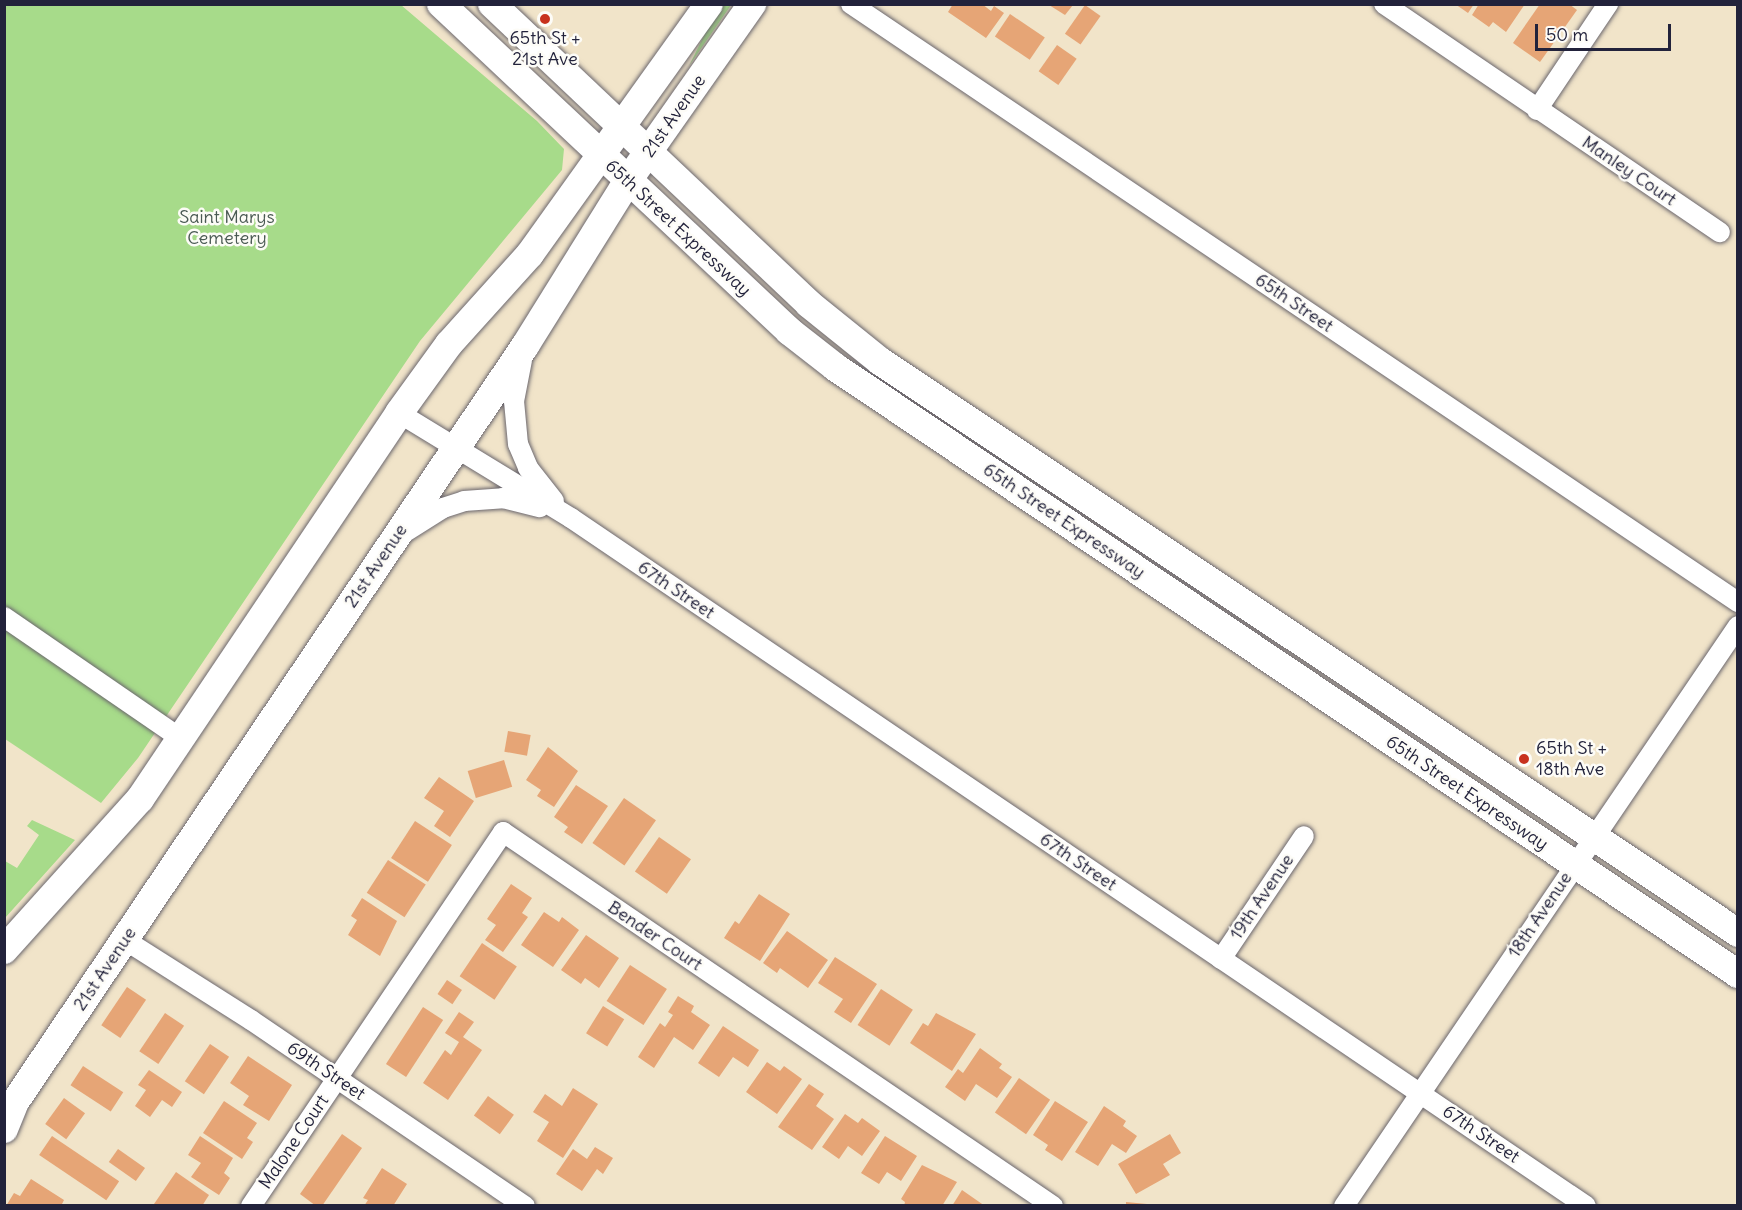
<!DOCTYPE html>
<html>
<head>
<meta charset="utf-8">
<style>
  body { margin:0 }
  #map { position:relative; width:1742px; height:1210px; overflow:hidden; background:#f1e4c9; font-family:Delius,sans-serif }
  div>[style] { position:absolute }
  .green>* { inset:0; background:#a7db8a }
  .building>* { inset:0; background:#e6a576; transform-origin:0 0 }
  .roads { filter:drop-shadow(0 0 2px #6a666d) drop-shadow(0 0 2px #6a666d) }
  .street>* { height:20px; margin:-10px; padding:0 10px; transform-origin:10px; border-radius:10px; background:#fff }
  .secondary>* { height:28px; margin:-14px; padding:0 14px; transform-origin:14px; border-radius:14px; background:#fff }
  .dots>* { width:16px; height:16px; translate:-50% -50%; box-sizing:border-box; border:3px solid #fdfcf7; border-radius:50% }
  span { translate:-50% -50%; white-space:nowrap; text-align:center; line-height:1.15; -webkit-text-stroke:5px #fdfcf7; paint-order:stroke }
  .poi-label { font-size:18px; color:#22223b }
  .left { translate:0 -50%; text-align:left }
  .street-label { font-size:18px; color:#22223b }
  .park-label { font-size:18px; color:#4a5a53 }
  .frame { position:absolute; inset:0; border:6px solid #22223b; pointer-events:none }
  .scale { position:absolute; left:1535px; top:24px; width:136px; height:27px; box-sizing:border-box; border:3px solid #22223b; border-top:0; padding-left:8px; font-size:18px; line-height:21px; white-space:nowrap; color:#22223b; -webkit-text-stroke:4px #fdfcf7; paint-order:stroke }
</style>
</head>
<body>
<div id="map">
  <div class="green">
    <i style="clip-path:polygon(4px 5px,401px 5px,537px 121px,564px 149px,562px 170px,420px 341px,138px 758px,101px 803px,5px 739px)"></i>
    <i style="clip-path:polygon(719px 5px,731px 5px,689px 66px)"></i>
    <i style="clip-path:polygon(32px 820px,75px 840px,5px 918px,5px 861px,17px 868px,39px 835px,27px 826px)"></i>
  </div>
  <div class="building">
    <i style="clip-path:polygon(953px 4px,982px 4px,991px 11px,994px 6px,1004px 13px,986px 38px,948px 12px)"></i>
    <i style="clip-path:polygon(1455px 4px,1474px 4px,1468px 13px)"></i>
    <i style="clip-path:polygon(1479px 4px,1525px 4px,1506px 32px,1493px 22px,1489px 27px,1472px 15px)"></i>
    <i style="clip-path:polygon(1540px 4px,1569px 4px,1577px 10px,1540px 62px,1513px 43px)"></i>
    <i style="clip-path:polygon(1049px 5px,1073px 5px,1065px 15px)"></i>
    <i style="left:1085px;top:5px;width:19px;height:35px;rotate:35deg"></i>
    <i style="left:1010px;top:14px;width:42px;height:27px;rotate:34deg"></i>
    <i style="left:1057px;top:45px;width:24px;height:32px;rotate:35deg"></i>
    <i style="left:508px;top:731px;width:23px;height:21px;rotate:10deg"></i>
    <i style="clip-path:polygon(548px 747px,578px 771px,554px 807px,537px 796px,541px 790px,526px 780px)"></i>
    <i style="left:504px;top:760px;width:28px;height:38px;rotate:73deg"></i>
    <i style="clip-path:polygon(439px 777px,474px 801px,450px 837px,434px 826px,444px 811px,424px 798px)"></i>
    <i style="clip-path:polygon(576px 785px,608px 806px,582px 844px,564px 832px,568px 827px,554px 817px)"></i>
    <i style="left:624px;top:798px;width:39px;height:55px;rotate:35deg"></i>
    <i style="left:415px;top:821px;width:44px;height:44px;rotate:33deg"></i>
    <i style="left:659px;top:837px;width:39px;height:42px;rotate:35deg"></i>
    <i style="left:388px;top:860px;width:45px;height:39px;rotate:33deg"></i>
    <i style="clip-path:polygon(511px 884px,532px 898px,522px 913px,528px 917px,503px 952px,485px 940px,496px 925px,487px 919px)"></i>
    <i style="clip-path:polygon(759px 894px,790px 914px,760px 961px,724px 938px,735px 921px,739px 924px)"></i>
    <i style="clip-path:polygon(362px 898px,397px 921px,380px 956px,348px 935px,357px 920px,351px 916px)"></i>
    <i style="clip-path:polygon(544px 912px,559px 922px,562px 917px,579px 930px,553px 967px,521px 945px)"></i>
    <i style="clip-path:polygon(787px 931px,828px 960px,808px 988px,780px 968px,777px 973px,763px 963px)"></i>
    <i style="clip-path:polygon(586px 935px,619px 958px,599px 988px,585px 978px,581px 984px,561px 970px)"></i>
    <i style="left:482px;top:943px;width:42px;height:40px;rotate:34deg"></i>
    <i style="clip-path:polygon(835px 957px,877px 984px,851px 1023px,834px 1012px,843px 999px,818px 983px)"></i>
    <i style="left:630px;top:965px;width:44px;height:43px;rotate:33deg"></i>
    <i style="left:447px;top:980px;width:18px;height:17px;rotate:34deg"></i>
    <i style="left:127px;top:987px;width:23px;height:46px;rotate:34deg"></i>
    <i style="left:881px;top:989px;width:38px;height:43px;rotate:33deg"></i>
    <i style="clip-path:polygon(678px 996px,694px 1006px,691px 1012px,710px 1025px,693px 1050px,674px 1037px,654px 1068px,638px 1057px,660px 1023px,665px 1027px,673px 1015px,668px 1012px)"></i>
    <i style="left:603px;top:1006px;width:25px;height:32px;rotate:32deg"></i>
    <i style="left:423px;top:1007px;width:24px;height:68px;rotate:33deg"></i>
    <i style="clip-path:polygon(459px 1012px,474px 1022px,463px 1037px,482px 1050px,448px 1100px,423px 1083px,445px 1050px,451px 1055px,459px 1042px,445px 1033px)"></i>
    <i style="left:165px;top:1013px;width:23px;height:46px;rotate:34deg"></i>
    <i style="clip-path:polygon(936px 1013px,976px 1034px,952px 1071px,910px 1043px,923px 1023px,928px 1026px)"></i>
    <i style="clip-path:polygon(723px 1026px,759px 1050px,748px 1067px,733px 1057px,719px 1077px,698px 1063px)"></i>
    <i style="left:210px;top:1044px;width:23px;height:45px;rotate:34deg"></i>
    <i style="clip-path:polygon(980px 1048px,1002px 1064px,999px 1068px,1012px 1077px,997px 1098px,976px 1084px,965px 1101px,945px 1087px,958px 1069px,963px 1073px)"></i>
    <i style="clip-path:polygon(248px 1056px,292px 1085px,269px 1121px,243px 1105px,249px 1096px,230px 1083px)"></i>
    <i style="clip-path:polygon(767px 1062px,780px 1071px,784px 1066px,802px 1079px,777px 1114px,746px 1092px)"></i>
    <i style="left:83px;top:1066px;width:48px;height:23px;rotate:33deg"></i>
    <i style="clip-path:polygon(149px 1070px,182px 1092px,172px 1107px,162px 1100px,150px 1117px,135px 1106px,146px 1090px,138px 1085px)"></i>
    <i style="left:1019px;top:1078px;width:38px;height:42px;rotate:35deg"></i>
    <i style="clip-path:polygon(809px 1084px,824px 1094px,816px 1106px,834px 1119px,812px 1150px,778px 1127px)"></i>
    <i style="clip-path:polygon(573px 1088px,598px 1104px,563px 1158px,537px 1141px,549px 1122px,533px 1112px,545px 1094px,562px 1106px)"></i>
    <i style="left:488px;top:1096px;width:32px;height:24px;rotate:36deg"></i>
    <i style="left:64px;top:1098px;width:26px;height:32px;rotate:36deg"></i>
    <i style="clip-path:polygon(224px 1101px,257px 1123px,247px 1138px,253px 1142px,242px 1159px,203px 1133px)"></i>
    <i style="clip-path:polygon(1055px 1101px,1088px 1122px,1062px 1161px,1045px 1150px,1048px 1145px,1033px 1135px)"></i>
    <i style="clip-path:polygon(1104px 1106px,1126px 1121px,1123px 1126px,1137px 1136px,1126px 1153px,1112px 1144px,1098px 1166px,1075px 1152px)"></i>
    <i style="clip-path:polygon(845px 1114px,858px 1123px,862px 1118px,880px 1131px,862px 1156px,848px 1146px,839px 1159px,822px 1147px)"></i>
    <i style="clip-path:polygon(342px 1134px,362px 1148px,322px 1206px,316px 1206px,300px 1194px)"></i>
    <i style="clip-path:polygon(1170px 1134px,1181px 1153px,1163px 1164px,1170px 1175px,1136px 1194px,1118px 1164px)"></i>
    <i style="left:52px;top:1136px;width:81px;height:23px;rotate:34deg"></i>
    <i style="clip-path:polygon(200px 1136px,233px 1158px,224px 1173px,230px 1178px,219px 1195px,191px 1177px,201px 1163px,188px 1155px)"></i>
    <i style="clip-path:polygon(885px 1136px,917px 1156px,901px 1181px,887px 1172px,879px 1184px,861px 1173px)"></i>
    <i style="clip-path:polygon(595px 1147px,613px 1158px,603px 1174px,597px 1169px,582px 1191px,556px 1174px,573px 1149px,587px 1159px)"></i>
    <i style="left:118px;top:1149px;width:33px;height:16px;rotate:35deg"></i>
    <i style="clip-path:polygon(922px 1165px,957px 1182px,942px 1206px,904px 1206px,905px 1202px,901px 1199px)"></i>
    <i style="clip-path:polygon(382px 1168px,407px 1184px,393px 1206px,364px 1206px,368px 1200px,363px 1198px)"></i>
    <i style="clip-path:polygon(176px 1172px,209px 1195px,202px 1206px,154px 1204px)"></i>
    <i style="clip-path:polygon(31px 1179px,64px 1200px,61px 1206px,6px 1206px,14px 1193px,20px 1196px)"></i>
    <i style="clip-path:polygon(962px 1190px,985px 1206px,952px 1206px)"></i>
    <i style="clip-path:polygon(1126px 1202px,1147px 1204px,1146px 1206px,1126px 1206px)"></i>
  </div>
  <div class="roads">
    <div class="street">
      <i style="left:851px;top:4px;width:1070px;rotate:33.99deg"></i>
      <i style="left:1384px;top:4px;width:406px;rotate:34.2deg"></i>
      <i style="left:1537px;top:110px;width:128px;rotate:-56.2deg"></i>
      <i style="left:522px;top:360px;width:42px;rotate:101deg"></i>
      <i style="left:514px;top:401px;width:43px;rotate:84.7deg"></i>
      <i style="left:518px;top:444px;width:26px;rotate:67deg"></i>
      <i style="left:528px;top:468px;width:42px;rotate:51.8deg"></i>
      <i style="left:399px;top:413px;width:202px;rotate:31.4deg"></i>
      <i style="left:571px;top:518px;width:1226px;rotate:34.13deg"></i>
      <i style="left:405px;top:532px;width:45px;rotate:-32.3deg"></i>
      <i style="left:443px;top:508px;width:22px;rotate:-18deg"></i>
      <i style="left:464px;top:501px;width:39px;rotate:-4deg"></i>
      <i style="left:503px;top:498px;width:38px;rotate:14deg"></i>
      <i style="left:4px;top:617px;width:214px;rotate:34.5deg"></i>
      <i style="left:125px;top:940px;width:149px;rotate:32.4deg"></i>
      <i style="left:251px;top:1020px;width:331px;rotate:34.2deg"></i>
      <i style="left:1221px;top:959px;width:148px;rotate:-56deg"></i>
      <i style="left:251px;top:1206px;width:451px;rotate:-56deg"></i>
      <i style="left:503px;top:832px;width:665px;rotate:34.22deg"></i>
      <i style="left:1344px;top:1206px;width:701px;rotate:-55.81deg"></i>
    </div>
    <div class="secondary">
      <i style="left:441px;top:4px;width:478px;rotate:43.2deg"></i>
      <i style="left:789px;top:331px;width:58px;rotate:38deg"></i>
      <i style="left:835px;top:367px;width:1088px;rotate:33.91deg"></i>
      <i style="left:492px;top:4px;width:436px;rotate:43.4deg"></i>
      <i style="left:809px;top:304px;width:91px;rotate:38.8deg"></i>
      <i style="left:880px;top:361px;width:1031px;rotate:33.69deg"></i>
      <i style="left:4px;top:950px;width:203px;rotate:-48deg"></i>
      <i style="left:140px;top:799px;width:465px;rotate:-56.1deg"></i>
      <i style="left:399px;top:413px;width:85px;rotate:-54.1deg"></i>
      <i style="left:449px;top:344px;width:121px;rotate:-48deg"></i>
      <i style="left:530px;top:254px;width:307px;rotate:-54.4deg"></i>
      <i style="left:4px;top:1129px;width:29px;rotate:-68deg"></i>
      <i style="left:15px;top:1102px;width:912px;rotate:-56deg"></i>
      <i style="left:525px;top:346px;width:193px;rotate:-58.1deg"></i>
      <i style="left:627px;top:182px;width:218px;rotate:-54.9deg"></i>
    </div>
  </div>
  <div class="dots">
    <i style="left:545px;top:19px;background:#c8321e"></i>
    <i style="left:1524px;top:759px;background:#c8321e"></i>
  </div>
  <div class="poi-label">
    <span style="left:545px;top:49px">65th St +<br>21st Ave</span>
    <span class="left" style="left:1536px;top:759px">65th St +<br>18th Ave</span>
  </div>
  <div class="street-label">
    <span style="left:674px;top:116px;rotate:-55deg">21st Avenue</span>
    <span style="left:1629px;top:171px;rotate:34deg">Manley Court</span>
    <span style="left:678px;top:228px;rotate:43deg">65th Street Expressway</span>
    <span style="left:1294px;top:303px;rotate:34deg">65th Street</span>
    <span style="left:1064px;top:521px;rotate:34deg">65th Street Expressway</span>
    <span style="left:376px;top:566px;rotate:-56deg">21st Avenue</span>
    <span style="left:676px;top:590px;rotate:34deg">67th Street</span>
    <span style="left:1467px;top:793px;rotate:34deg">65th Street Expressway</span>
    <span style="left:1078px;top:862px;rotate:34deg">67th Street</span>
    <span style="left:1262px;top:897px;rotate:-56deg">19th Avenue</span>
    <span style="left:1540px;top:915px;rotate:-56deg">18th Avenue</span>
    <span style="left:655px;top:936px;rotate:34deg">Bender Court</span>
    <span style="left:105px;top:969px;rotate:-56deg">21st Avenue</span>
    <span style="left:326px;top:1071px;rotate:34deg">69th Street</span>
    <span style="left:1481px;top:1134px;rotate:34deg">67th Street</span>
    <span style="left:294px;top:1142px;rotate:-56deg">Malone Court</span>
  </div>
  <div class="park-label">
    <span style="left:227px;top:228px">Saint Marys<br>Cemetery</span>
  </div>
  <div class="frame"></div>
  <div class="scale">50 m</div>
</div>
</body>
</html>
